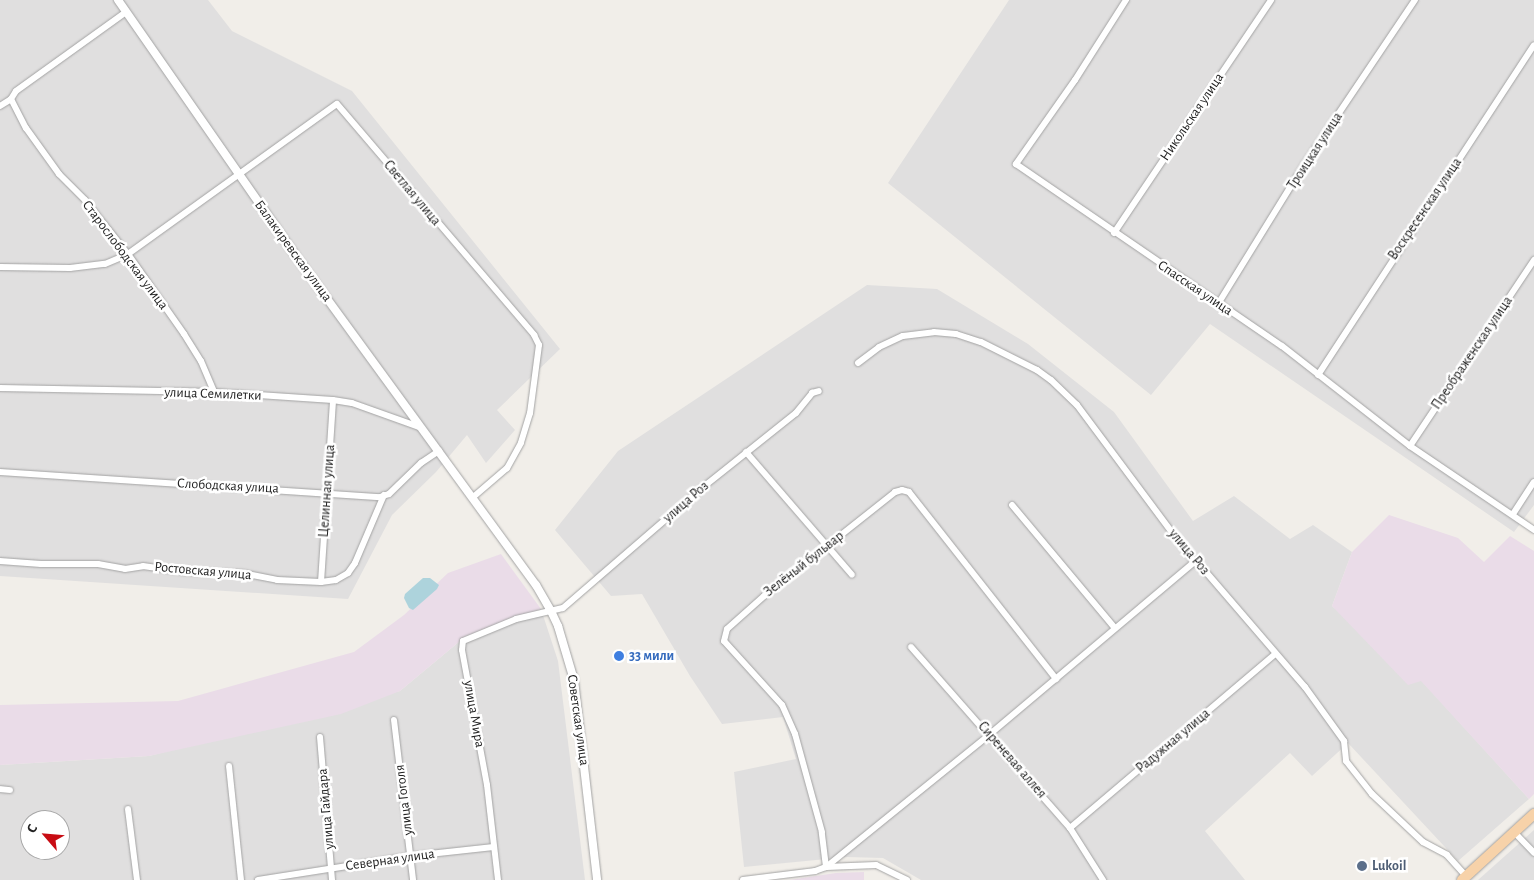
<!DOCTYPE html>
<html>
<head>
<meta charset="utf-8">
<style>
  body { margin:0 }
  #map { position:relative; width:1534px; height:880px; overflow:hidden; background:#f1eee9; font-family:"Alegreya Sans",sans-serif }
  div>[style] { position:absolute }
  .residential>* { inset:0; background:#e0dfdf }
  .industrial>* { inset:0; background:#eadce8 }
  .water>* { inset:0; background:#add3dc }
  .roads { filter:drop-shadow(0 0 1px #a3a3a3) drop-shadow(0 0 1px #a3a3a3) }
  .minor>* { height:6px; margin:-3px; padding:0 3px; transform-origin:3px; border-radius:3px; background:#fff }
  .tertiary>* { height:8px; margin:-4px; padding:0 4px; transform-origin:4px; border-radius:4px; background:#fff }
  .primary>* { height:10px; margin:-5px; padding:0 5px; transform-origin:5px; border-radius:5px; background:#f7d2a9 }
  .dots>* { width:14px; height:14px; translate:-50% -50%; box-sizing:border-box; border:2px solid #fff; border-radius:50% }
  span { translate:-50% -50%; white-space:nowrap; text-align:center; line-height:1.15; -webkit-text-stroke:5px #fff; paint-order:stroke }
  .street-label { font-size:14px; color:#222 }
  .shop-label { font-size:14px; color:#366cbe; font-weight:700 }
  .left { translate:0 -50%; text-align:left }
  .service-label { font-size:14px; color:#4e5e75; font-weight:700 }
  .north { position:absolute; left:20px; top:810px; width:50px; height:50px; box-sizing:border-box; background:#fff; border:1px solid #a7a7a7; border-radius:50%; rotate:297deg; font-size:14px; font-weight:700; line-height:20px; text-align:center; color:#222 }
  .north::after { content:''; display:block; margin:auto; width:18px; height:22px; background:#c80c13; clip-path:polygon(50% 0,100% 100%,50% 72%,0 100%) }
</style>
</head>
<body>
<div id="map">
  <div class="residential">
    <i style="clip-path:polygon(0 0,208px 0,232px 31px,352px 91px,560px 349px,497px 410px,515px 430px,486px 463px,467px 435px,436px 472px,392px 515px,348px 599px,0 576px)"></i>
    <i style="clip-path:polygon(1009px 0,1534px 0,1534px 505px,1514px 532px,1210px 324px,1151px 395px,888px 183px)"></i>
    <i style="clip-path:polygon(867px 285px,937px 289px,1028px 344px,1114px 412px,1193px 521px,1234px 496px,1290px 539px,1313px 525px,1352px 552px,1332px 606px,1421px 680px,1529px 799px,1458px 861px,1348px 743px,1312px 776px,1290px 753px,1205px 831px,1245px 880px,921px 880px,883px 858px,847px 857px,744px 867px,734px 772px,796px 759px,783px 717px,722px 724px,690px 676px,642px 594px,611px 596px,555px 530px,618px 451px)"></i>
    <i style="clip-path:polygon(evenodd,541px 609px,558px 661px,585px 880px,0 880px,0 765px,149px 756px,400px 691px,466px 636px,541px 609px,30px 820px,60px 820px,60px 850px,30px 850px,30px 820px)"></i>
    <i style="clip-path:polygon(1534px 830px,1534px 880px,1478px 880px)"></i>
  </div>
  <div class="industrial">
    <i style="clip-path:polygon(1389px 515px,1458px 538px,1484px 562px,1510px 536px,1534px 551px,1534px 794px,1529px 799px,1421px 681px,1408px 685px,1332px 606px,1352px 552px)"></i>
    <i style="clip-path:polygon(501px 554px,541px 609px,466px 636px,400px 691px,341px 714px,149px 756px,0 765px,0 705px,178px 701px,354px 652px,404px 615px,448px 573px)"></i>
    <i style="clip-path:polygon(864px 872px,864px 880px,789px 880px,836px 873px)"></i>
  </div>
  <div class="water">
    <i style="clip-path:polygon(423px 578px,430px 578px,439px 585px,437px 589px,413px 610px,409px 608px,404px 598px,405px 594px)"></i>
  </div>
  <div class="roads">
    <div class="minor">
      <i style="left:1126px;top:0;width:95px;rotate:122.5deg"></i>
      <i style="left:1075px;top:80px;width:103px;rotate:125.1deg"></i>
      <i style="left:1016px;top:164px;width:322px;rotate:34.4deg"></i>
      <i style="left:1282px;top:346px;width:162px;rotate:38deg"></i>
      <i style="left:1410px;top:446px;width:150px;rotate:34.1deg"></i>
      <i style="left:11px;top:99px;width:33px;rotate:63deg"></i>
      <i style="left:26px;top:128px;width:57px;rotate:54.3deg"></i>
      <i style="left:59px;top:174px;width:37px;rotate:45deg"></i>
      <i style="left:85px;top:200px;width:69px;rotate:51.5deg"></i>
      <i style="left:128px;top:254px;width:98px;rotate:55deg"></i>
      <i style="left:184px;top:334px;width:32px;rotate:58deg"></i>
      <i style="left:201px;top:361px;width:34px;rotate:67deg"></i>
      <i style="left:0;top:106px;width:13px;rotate:-32deg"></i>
      <i style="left:11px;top:99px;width:9px;rotate:-58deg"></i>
      <i style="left:16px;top:91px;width:135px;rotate:-35.7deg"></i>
      <i style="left:1114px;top:233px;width:281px;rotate:-56deg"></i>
      <i style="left:0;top:267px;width:70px;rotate:0.8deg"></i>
      <i style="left:70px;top:268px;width:35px;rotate:-7deg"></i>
      <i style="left:105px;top:264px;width:25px;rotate:-23deg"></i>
      <i style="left:128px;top:254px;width:257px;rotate:-35.7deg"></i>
      <i style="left:337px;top:104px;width:304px;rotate:49.5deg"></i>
      <i style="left:534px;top:335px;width:11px;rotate:63deg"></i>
      <i style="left:539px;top:345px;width:69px;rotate:97.5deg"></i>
      <i style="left:530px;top:413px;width:31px;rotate:107deg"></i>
      <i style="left:521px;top:443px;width:29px;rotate:119deg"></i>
      <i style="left:507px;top:468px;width:46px;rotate:139.4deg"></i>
      <i style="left:1218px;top:304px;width:163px;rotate:-58.3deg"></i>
      <i style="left:1304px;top:165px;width:199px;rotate:-56.1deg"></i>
      <i style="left:858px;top:363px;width:26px;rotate:-37deg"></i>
      <i style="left:879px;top:347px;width:26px;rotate:-25deg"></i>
      <i style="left:903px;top:336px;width:31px;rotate:-7deg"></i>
      <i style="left:934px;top:332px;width:22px;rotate:5deg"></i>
      <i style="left:956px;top:334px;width:26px;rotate:18deg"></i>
      <i style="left:981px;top:342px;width:63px;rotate:26.6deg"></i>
      <i style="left:1037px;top:370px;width:17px;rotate:36deg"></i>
      <i style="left:1051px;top:380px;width:36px;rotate:44deg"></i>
      <i style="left:1077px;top:405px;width:196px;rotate:53.3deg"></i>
      <i style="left:1194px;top:562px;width:16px;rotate:40deg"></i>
      <i style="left:1206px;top:572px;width:152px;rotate:49.3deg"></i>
      <i style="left:1305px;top:687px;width:67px;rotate:54.2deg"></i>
      <i style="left:1344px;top:741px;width:20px;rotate:84deg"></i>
      <i style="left:1346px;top:761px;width:42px;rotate:51.8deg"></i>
      <i style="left:1372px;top:794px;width:70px;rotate:43.3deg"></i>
      <i style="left:1423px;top:842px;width:27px;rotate:28deg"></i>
      <i style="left:1447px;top:855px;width:28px;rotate:48deg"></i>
      <i style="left:1318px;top:375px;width:394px;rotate:-56.8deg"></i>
      <i style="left:0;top:388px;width:214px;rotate:1.1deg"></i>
      <i style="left:214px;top:392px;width:119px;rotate:3.8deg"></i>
      <i style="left:333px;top:400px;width:19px;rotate:9deg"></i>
      <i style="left:352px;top:403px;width:74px;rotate:19.7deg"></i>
      <i style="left:1410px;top:446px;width:224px;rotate:-56.3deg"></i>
      <i style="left:746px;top:452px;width:162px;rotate:49.2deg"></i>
      <i style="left:0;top:472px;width:381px;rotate:3.8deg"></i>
      <i style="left:380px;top:497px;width:9px;rotate:-18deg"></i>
      <i style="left:389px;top:494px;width:45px;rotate:-44.1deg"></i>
      <i style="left:421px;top:463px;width:22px;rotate:-34deg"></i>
      <i style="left:1012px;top:505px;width:160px;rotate:50.1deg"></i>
      <i style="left:1513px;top:514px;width:38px;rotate:-57deg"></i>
      <i style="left:0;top:561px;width:41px;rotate:4.2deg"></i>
      <i style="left:41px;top:564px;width:57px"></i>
      <i style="left:98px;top:564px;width:27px;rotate:10deg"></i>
      <i style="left:125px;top:569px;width:18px;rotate:-9deg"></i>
      <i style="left:143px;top:566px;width:43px;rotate:7.9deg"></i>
      <i style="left:186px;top:572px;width:56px;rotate:1deg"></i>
      <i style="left:242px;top:573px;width:36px;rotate:11deg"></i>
      <i style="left:277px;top:580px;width:44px;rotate:2.6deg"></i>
      <i style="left:321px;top:582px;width:15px;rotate:-8deg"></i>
      <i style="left:336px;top:580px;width:14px;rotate:-30deg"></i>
      <i style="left:348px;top:573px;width:12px;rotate:-55deg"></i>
      <i style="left:355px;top:563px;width:74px;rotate:-66.9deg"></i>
      <i style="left:321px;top:582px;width:182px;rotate:-86.2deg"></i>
      <i style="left:911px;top:647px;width:241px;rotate:48.7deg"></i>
      <i style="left:1070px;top:828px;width:62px;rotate:57.6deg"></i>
      <i style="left:394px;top:720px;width:161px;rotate:83.2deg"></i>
      <i style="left:320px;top:737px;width:144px;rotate:85.2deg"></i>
      <i style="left:229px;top:766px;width:115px;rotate:84deg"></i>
      <i style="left:0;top:789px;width:10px;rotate:6deg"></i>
      <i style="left:128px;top:809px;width:72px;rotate:82.8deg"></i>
      <i style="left:1070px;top:828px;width:269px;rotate:-40.3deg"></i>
      <i style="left:1514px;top:832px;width:29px;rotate:46deg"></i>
      <i style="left:258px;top:880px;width:155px;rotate:-8.9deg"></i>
      <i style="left:411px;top:856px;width:83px;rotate:-6.2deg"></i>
      <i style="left:498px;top:880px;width:96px;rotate:-96.6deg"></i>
      <i style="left:487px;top:785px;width:137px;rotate:-100.5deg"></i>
      <i style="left:462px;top:650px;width:9px;rotate:-84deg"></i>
      <i style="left:463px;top:641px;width:57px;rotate:-22.5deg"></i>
      <i style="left:516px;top:619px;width:48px;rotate:-13.2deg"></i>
      <i style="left:563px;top:608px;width:184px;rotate:-40.8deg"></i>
      <i style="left:702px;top:488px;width:120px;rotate:-38.6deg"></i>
      <i style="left:796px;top:413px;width:26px;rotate:-51deg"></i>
      <i style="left:812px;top:393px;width:7px;rotate:-16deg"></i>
      <i style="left:743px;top:880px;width:73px;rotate:-7.1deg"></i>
      <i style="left:815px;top:871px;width:12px;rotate:-20deg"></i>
      <i style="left:826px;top:867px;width:211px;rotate:-39deg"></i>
      <i style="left:990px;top:734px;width:267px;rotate:-40.1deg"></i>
      <i style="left:907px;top:880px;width:34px;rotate:-154deg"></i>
      <i style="left:876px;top:865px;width:50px;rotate:177.7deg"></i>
      <i style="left:826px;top:867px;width:35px;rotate:-97deg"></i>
      <i style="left:822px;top:832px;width:102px;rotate:-105.4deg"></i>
      <i style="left:795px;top:734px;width:32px;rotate:-114deg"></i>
      <i style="left:782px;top:705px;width:86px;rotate:-132.2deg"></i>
      <i style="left:724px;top:641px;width:12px;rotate:-76deg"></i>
      <i style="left:727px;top:629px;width:50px;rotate:-41.7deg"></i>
      <i style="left:764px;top:596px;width:167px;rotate:-38.4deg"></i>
      <i style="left:895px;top:492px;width:7px;rotate:-16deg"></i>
      <i style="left:902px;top:490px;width:7px;rotate:16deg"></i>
      <i style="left:909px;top:492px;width:238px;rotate:51.8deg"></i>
    </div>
    <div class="tertiary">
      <i style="left:118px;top:0;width:307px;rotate:55.2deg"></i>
      <i style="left:293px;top:252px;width:412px;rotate:53.9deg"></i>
      <i style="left:536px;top:585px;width:30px;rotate:60deg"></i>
      <i style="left:551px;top:611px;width:17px;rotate:65deg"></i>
      <i style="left:558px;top:626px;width:56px;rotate:73.5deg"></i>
      <i style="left:574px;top:680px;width:201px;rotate:83.4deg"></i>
    </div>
    <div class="primary">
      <i style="left:1462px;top:880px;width:98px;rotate:-42.5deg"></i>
    </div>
  </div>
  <div class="dots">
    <i style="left:619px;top:656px;background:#3f7fe0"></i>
    <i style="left:1362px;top:866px;background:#5c6f8a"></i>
  </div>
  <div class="street-label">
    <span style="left:1192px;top:117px;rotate:-56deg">Никольская улица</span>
    <span style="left:1315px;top:151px;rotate:-57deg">Троицкая улица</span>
    <span style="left:412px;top:193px;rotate:50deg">Светлая улица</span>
    <span style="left:1425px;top:209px;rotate:-56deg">Воскресенская улица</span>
    <span style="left:293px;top:251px;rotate:54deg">Балакиревская улица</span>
    <span style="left:125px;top:255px;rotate:53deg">Старослободская улица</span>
    <span style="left:1195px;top:288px;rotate:34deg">Спасская улица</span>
    <span style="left:1472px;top:353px;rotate:-56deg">Преображенская улица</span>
    <span style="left:213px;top:394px;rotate:2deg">улица Семилетки</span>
    <span style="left:228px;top:486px;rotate:3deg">Слободская улица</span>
    <span style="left:327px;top:491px;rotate:-86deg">Целинная улица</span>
    <span style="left:686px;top:502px;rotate:-41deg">улица Роз</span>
    <span style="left:1189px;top:552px;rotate:50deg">улица Роз</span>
    <span style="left:804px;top:564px;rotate:-38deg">Зелёный бульвар</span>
    <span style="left:203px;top:571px;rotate:5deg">Ростовская улица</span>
    <span style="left:474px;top:714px;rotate:80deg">улица Мира</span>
    <span style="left:578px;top:720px;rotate:82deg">Советская улица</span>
    <span style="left:1173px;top:741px;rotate:-40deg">Радужная улица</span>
    <span style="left:1012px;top:760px;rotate:49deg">Сиреневая аллея</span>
    <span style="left:404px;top:800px;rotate:-97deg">улица Гоголя</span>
    <span style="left:326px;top:809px;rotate:-95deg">улица Гайдара</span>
    <span style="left:390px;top:860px;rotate:-8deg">Северная улица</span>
  </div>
  <div class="shop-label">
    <span class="left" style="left:629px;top:656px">33 мили</span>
  </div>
  <div class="service-label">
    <span class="left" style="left:1372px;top:866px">Lukoil</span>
  </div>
  <div class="north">С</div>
</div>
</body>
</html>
